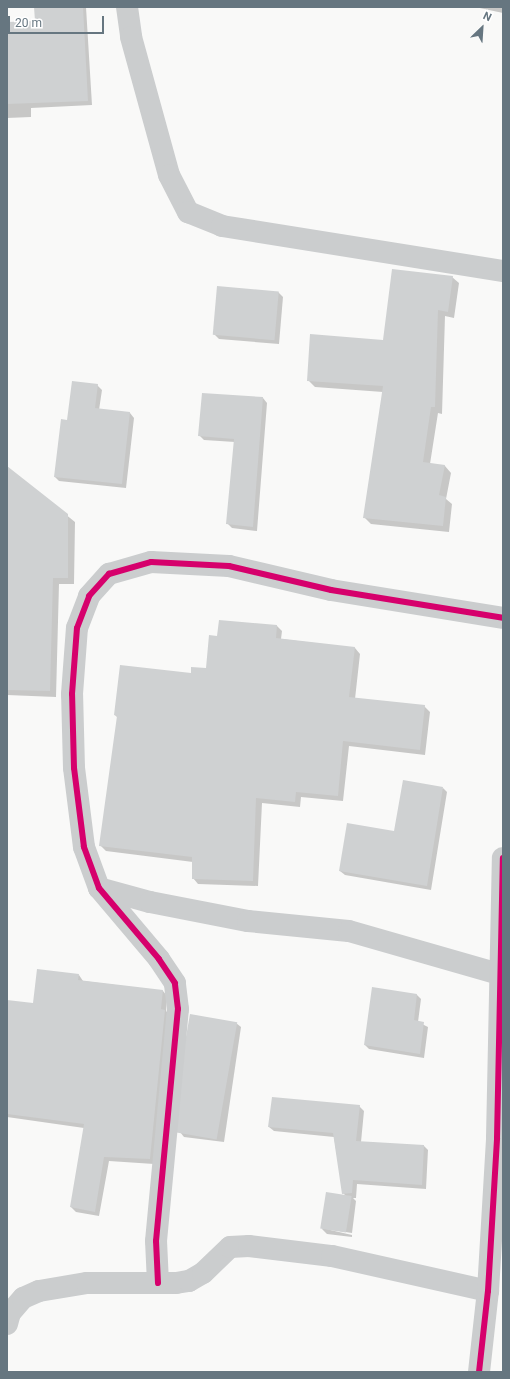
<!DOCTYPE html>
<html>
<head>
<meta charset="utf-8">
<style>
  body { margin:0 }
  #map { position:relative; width:510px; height:1379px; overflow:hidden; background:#f9f9f8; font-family:Roboto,sans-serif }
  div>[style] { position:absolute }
  .shadow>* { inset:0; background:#0003 }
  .building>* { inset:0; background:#cfd1d2; transform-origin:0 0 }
  .minor>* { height:22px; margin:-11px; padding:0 11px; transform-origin:11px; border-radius:11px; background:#cbcdce }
  .cycleway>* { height:6px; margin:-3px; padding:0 3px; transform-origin:3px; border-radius:3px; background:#d6006c }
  span { translate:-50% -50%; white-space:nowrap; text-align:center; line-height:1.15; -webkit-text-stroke:4px #fff; paint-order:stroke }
  .frame { position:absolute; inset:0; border:8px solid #667680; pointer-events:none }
  .north { position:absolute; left:462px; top:8px; width:40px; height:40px; -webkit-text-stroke:3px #fff; paint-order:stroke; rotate:25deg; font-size:11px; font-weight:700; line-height:16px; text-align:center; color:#667680 }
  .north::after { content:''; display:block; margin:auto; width:14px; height:18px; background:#667680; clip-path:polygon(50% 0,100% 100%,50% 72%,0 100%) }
  .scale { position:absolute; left:8px; top:16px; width:96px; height:18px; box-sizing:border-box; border:2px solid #667680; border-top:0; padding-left:5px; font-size:12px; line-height:14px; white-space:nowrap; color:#667680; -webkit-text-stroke:3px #fff; paint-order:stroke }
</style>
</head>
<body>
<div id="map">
  <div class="shadow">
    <i style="clip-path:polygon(35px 7px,86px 7px,92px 105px,31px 108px,31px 117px,7px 118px,7px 23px,36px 22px)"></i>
    <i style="clip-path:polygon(475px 7px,503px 7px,503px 13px)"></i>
    <i style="clip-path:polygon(452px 277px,459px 283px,454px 318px,445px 316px,442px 414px,438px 413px,430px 464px,445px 466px,451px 473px,446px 499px,452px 504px,449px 532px,371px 524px,364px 517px,383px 392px,315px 387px,309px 381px,384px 341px)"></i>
    <i style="clip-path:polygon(278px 292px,283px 297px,279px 344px,219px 339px,214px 334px)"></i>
    <i style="clip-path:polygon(97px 385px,102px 390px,99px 410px,130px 413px,134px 418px,126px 488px,59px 481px,55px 477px,68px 421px)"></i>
    <i style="clip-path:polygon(263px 398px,267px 403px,257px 531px,232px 528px,228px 524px,235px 442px,204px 440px,199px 435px)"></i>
    <i style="clip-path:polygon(7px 467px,75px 522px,74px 584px,59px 584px,56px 697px,7px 695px)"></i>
    <i style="clip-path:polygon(277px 626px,282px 631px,281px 639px,355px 648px,360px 654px,355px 699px,424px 706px,430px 712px,425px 755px,349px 746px,343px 801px,301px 797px,300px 807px,262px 803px,258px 886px,198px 884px,193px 878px,193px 862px,106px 851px,100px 845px,118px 718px,115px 715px,192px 674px,207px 669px,218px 637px)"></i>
    <i style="clip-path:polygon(443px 788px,447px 792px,431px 890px,345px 875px,340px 871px,395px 832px)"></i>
    <i style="clip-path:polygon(79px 975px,83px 981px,163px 991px,167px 996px,166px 1011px,170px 1016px,154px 1164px,109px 1161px,99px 1216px,76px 1212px,71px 1207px,84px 1128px,7px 1117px,7px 1001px,33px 1004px)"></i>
    <i style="clip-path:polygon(373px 988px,417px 995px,421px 999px,418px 1022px,428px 1027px,424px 1058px,369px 1049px,365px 1045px)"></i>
    <i style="clip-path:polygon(236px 1023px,241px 1027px,224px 1142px,184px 1137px,180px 1132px)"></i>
    <i style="clip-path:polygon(359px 1106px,364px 1111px,361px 1142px,424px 1146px,428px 1150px,426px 1189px,357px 1184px,356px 1198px,353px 1198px,356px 1201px,352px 1233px,326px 1229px,352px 1235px,352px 1237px,327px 1234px,322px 1229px,346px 1196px,343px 1193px,334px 1137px,274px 1131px,269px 1127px)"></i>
  </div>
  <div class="building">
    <i style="clip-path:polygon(34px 7px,83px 7px,88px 101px,7px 104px,7px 22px,35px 21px)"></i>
    <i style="clip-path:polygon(392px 269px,453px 276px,448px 312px,438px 310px,435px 407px,431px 407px,423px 462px,445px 465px,439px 495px,446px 497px,443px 526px,363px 518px,383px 386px,307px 381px,310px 334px,383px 340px)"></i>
    <i style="left:217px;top:286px;width:62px;height:49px;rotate:5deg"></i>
    <i style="clip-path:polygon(72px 381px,98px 384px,95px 408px,130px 412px,122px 484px,54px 477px,61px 419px,67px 420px)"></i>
    <i style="clip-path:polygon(202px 393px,263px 397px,253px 527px,226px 524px,234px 439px,198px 436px)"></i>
    <i style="clip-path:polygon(7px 466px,68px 514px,68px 578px,53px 578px,50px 691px,7px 690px)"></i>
    <i style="clip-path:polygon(219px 620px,277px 625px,276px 638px,355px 647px,349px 697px,425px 705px,420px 750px,343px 741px,338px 796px,296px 792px,295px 802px,256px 798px,253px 881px,192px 879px,192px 857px,99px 846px,117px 716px,114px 715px,120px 665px,191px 673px,191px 667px,206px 668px,209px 635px,217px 636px)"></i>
    <i style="clip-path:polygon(403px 780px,443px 787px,427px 886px,339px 871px,347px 823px,394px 831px)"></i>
    <i style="clip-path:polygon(37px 969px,79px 974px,78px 980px,163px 990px,161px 1009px,165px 1010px,150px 1159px,104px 1157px,95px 1212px,70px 1207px,84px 1124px,7px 1114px,7px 1000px,33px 1003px)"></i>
    <i style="clip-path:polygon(372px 987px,417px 994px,414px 1020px,424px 1022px,420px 1054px,364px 1045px)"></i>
    <i style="left:190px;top:1014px;width:48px;height:119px;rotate:10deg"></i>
    <i style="clip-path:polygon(272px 1097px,360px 1105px,356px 1141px,424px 1145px,422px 1185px,353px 1180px,352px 1193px,342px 1194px,333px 1133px,268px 1127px)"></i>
    <i style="left:326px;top:1192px;width:26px;height:37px;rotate:9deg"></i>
  </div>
  <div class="minor">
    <i style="left:127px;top:7px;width:30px;rotate:82deg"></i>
    <i style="left:131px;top:37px;width:143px;rotate:74.6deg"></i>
    <i style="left:169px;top:175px;width:42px;rotate:62.8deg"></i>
    <i style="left:188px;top:212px;width:37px;rotate:22deg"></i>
    <i style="left:222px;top:226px;width:285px;rotate:9.1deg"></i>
    <i style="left:99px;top:888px;width:53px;rotate:15.4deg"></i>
    <i style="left:150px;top:902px;width:100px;rotate:11deg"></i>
    <i style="left:248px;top:921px;width:101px;rotate:5.7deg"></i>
    <i style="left:349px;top:931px;width:156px;rotate:16deg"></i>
    <i style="left:158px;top:1283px;width:42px;rotate:-92.7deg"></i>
    <i style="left:156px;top:1241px;width:233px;rotate:-84.6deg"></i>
    <i style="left:178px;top:1009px;width:26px;rotate:-97deg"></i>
    <i style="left:175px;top:983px;width:29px;rotate:-124deg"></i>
    <i style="left:159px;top:959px;width:93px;rotate:-130.2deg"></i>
    <i style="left:99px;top:888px;width:44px;rotate:-110.1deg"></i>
    <i style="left:84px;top:847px;width:80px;rotate:-97.2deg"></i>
    <i style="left:74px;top:768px;width:74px;rotate:-91.5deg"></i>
    <i style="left:72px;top:694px;width:66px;rotate:-85.7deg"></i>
    <i style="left:77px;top:628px;width:34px;rotate:-69deg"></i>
    <i style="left:89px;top:596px;width:30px;rotate:-48deg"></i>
    <i style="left:109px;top:574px;width:44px;rotate:-15.9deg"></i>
    <i style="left:151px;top:562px;width:78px;rotate:2.9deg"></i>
    <i style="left:229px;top:566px;width:105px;rotate:13.2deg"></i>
    <i style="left:331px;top:590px;width:174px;rotate:9.2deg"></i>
    <i style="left:7px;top:1324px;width:11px;rotate:-75deg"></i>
    <i style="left:10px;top:1313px;width:20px;rotate:-49deg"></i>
    <i style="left:23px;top:1298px;width:17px;rotate:-24deg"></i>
    <i style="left:39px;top:1291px;width:49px;rotate:-9.5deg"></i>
    <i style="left:87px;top:1283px;width:89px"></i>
    <i style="left:176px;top:1283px;width:13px;rotate:-9deg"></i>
    <i style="left:189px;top:1281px;width:16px;rotate:-30deg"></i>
    <i style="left:203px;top:1273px;width:37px;rotate:-44deg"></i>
    <i style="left:230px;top:1247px;width:19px;rotate:-3deg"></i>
    <i style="left:249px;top:1246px;width:84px;rotate:6.9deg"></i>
    <i style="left:332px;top:1256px;width:160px;rotate:12.6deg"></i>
    <i style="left:479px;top:1372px;width:81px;rotate:-83.7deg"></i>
    <i style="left:488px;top:1291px;width:153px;rotate:-86.6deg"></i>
    <i style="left:497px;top:1138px;width:280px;rotate:-88.8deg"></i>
  </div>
  <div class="cycleway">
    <i style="left:158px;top:1283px;width:42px;rotate:-92.7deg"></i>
    <i style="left:156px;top:1241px;width:233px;rotate:-84.6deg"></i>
    <i style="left:178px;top:1009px;width:26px;rotate:-97deg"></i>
    <i style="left:175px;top:983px;width:29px;rotate:-124deg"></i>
    <i style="left:159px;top:959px;width:93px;rotate:-130.2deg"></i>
    <i style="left:99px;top:888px;width:44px;rotate:-110.1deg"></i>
    <i style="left:84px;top:847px;width:80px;rotate:-97.2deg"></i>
    <i style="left:74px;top:768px;width:74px;rotate:-91.5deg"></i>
    <i style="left:72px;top:694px;width:66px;rotate:-85.7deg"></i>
    <i style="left:77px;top:628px;width:34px;rotate:-69deg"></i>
    <i style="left:89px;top:596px;width:30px;rotate:-48deg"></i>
    <i style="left:109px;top:574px;width:44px;rotate:-15.9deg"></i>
    <i style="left:151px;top:562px;width:78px;rotate:2.9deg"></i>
    <i style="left:229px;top:566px;width:105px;rotate:13.2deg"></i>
    <i style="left:331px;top:590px;width:174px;rotate:9.2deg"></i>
    <i style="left:479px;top:1372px;width:81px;rotate:-83.7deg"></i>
    <i style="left:488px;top:1291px;width:153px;rotate:-86.6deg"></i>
    <i style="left:497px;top:1138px;width:280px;rotate:-88.8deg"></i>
  </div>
  <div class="frame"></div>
  <div class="north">N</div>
  <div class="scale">20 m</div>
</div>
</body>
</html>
